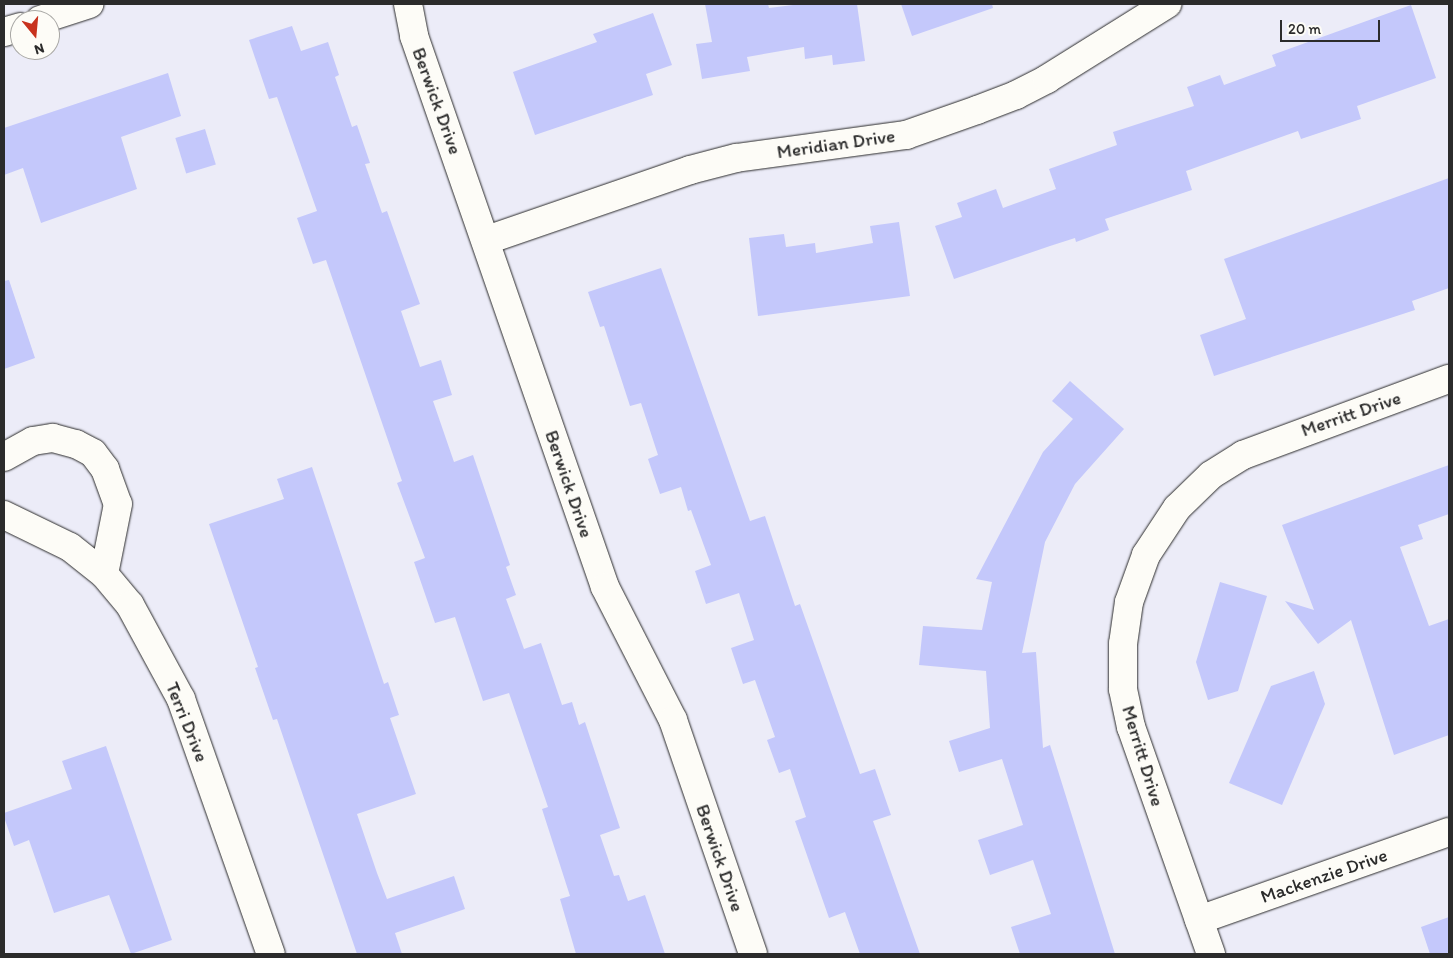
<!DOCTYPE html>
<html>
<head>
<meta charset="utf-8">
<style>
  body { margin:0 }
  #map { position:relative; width:1453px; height:958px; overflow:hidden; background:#ececf8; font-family:Itim,sans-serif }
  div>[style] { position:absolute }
  .building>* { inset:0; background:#c4c8fb; transform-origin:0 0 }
  .roads { filter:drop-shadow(0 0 1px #2b2b2b) drop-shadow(0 0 1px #2b2b2b) }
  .minor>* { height:28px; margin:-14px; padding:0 14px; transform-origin:14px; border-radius:14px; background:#fdfcf7 }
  span { translate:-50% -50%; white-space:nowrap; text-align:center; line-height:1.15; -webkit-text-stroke:4px #fdfcf7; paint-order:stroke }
  .street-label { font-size:19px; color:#2b2b2b }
  .frame { position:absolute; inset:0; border:5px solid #2b2b2b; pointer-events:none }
  .north { position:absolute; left:10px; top:10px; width:50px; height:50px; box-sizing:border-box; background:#fdfcf7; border:1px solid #a9a8a5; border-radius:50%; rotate:163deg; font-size:14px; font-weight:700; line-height:20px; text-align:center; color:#2b2b2b }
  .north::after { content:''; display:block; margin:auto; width:18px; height:22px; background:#c8321e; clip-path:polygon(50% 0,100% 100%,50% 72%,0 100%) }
  .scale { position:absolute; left:1280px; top:20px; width:100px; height:22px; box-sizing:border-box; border:2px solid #2b2b2b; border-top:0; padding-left:6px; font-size:15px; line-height:18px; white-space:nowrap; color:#2b2b2b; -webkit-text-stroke:4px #fdfcf7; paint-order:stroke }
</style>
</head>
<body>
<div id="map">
  <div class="building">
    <i style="clip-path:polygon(705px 4px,768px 4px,769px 8px,801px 4px,857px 4px,865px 61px,833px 65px,832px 55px,805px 59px,804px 47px,747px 57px,750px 71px,702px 79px,696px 44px,712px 42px)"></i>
    <i style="clip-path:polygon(901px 4px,992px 4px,993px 8px,912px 36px)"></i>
    <i style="clip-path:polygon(1411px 5px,1436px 78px,1357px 106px,1361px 119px,1301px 139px,1298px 131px,1186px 171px,1192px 190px,1105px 219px,1109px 230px,1076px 242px,1075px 238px,1050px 246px,954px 279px,935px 226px,962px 217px,957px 203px,996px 189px,1003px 208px,1056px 189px,1049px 169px,1117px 145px,1113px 132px,1194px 106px,1187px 87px,1220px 75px,1224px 85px,1276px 66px,1272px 55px)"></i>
    <i style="clip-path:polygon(653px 13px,672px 65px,646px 74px,653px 95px,535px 135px,513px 72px,597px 42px,593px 34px)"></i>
    <i style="clip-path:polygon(292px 26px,301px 51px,328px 42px,339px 75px,335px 77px,352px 127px,357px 125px,370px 163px,365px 164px,382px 213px,387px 211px,420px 304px,401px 311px,420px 367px,441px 360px,452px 395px,433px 401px,454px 462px,473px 455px,510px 565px,506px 567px,516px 595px,506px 599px,524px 649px,541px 643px,562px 705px,572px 702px,579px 725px,585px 722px,620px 828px,600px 835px,614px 876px,619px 875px,628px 901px,645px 895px,665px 954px,576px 954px,560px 899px,570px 896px,542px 809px,548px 807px,509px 693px,483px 701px,455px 617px,435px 623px,414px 562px,425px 558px,397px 483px,402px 481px,326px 260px,313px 264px,297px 218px,317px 211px,277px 97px,269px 99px,249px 40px)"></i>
    <i style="clip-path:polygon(168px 73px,181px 116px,121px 137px,137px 189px,41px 223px,23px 168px,4px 175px,4px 128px)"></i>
    <i style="left:205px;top:129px;width:37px;height:31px;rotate:73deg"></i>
    <i style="clip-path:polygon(1449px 178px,1449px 288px,1412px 301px,1415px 310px,1214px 376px,1200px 335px,1246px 319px,1224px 259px)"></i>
    <i style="clip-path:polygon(899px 222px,910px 296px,758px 316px,749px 238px,784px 234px,786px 247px,815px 243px,816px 253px,873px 243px,870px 226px)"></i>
    <i style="clip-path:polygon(661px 268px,750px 521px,765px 516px,795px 606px,800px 604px,860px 774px,875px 769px,891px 815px,873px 821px,920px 954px,860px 954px,845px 912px,829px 918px,795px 821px,806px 817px,790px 769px,779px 773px,767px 740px,775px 737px,755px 680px,743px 684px,731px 648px,754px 640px,739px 593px,706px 604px,695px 571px,711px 565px,691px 510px,688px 511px,681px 487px,660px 494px,648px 459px,658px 455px,641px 403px,630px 406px,604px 326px,600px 327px,588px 292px)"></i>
    <i style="clip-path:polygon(9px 280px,35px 358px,4px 369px,4px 281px)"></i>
    <i style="clip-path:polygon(1070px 381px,1124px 429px,1075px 484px,1045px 542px,1022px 653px,1036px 652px,1043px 748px,1050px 745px,1115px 954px,1020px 954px,1011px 927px,1051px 914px,1033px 860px,990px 875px,978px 840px,1023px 825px,1002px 759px,959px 772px,949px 741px,990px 728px,986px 671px,919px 665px,923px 626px,982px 630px,992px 582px,976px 579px,1043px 452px,1073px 419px,1052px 401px)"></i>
    <i style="clip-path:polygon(1449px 465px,1449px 514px,1418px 525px,1423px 539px,1400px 547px,1429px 626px,1449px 619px,1449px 735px,1394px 755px,1351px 620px,1318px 644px,1285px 601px,1314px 610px,1282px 525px)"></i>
    <i style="clip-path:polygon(312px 467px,384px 684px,388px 682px,399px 715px,390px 718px,416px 794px,357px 814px,377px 873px,387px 899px,454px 876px,465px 909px,395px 933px,402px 954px,357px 954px,277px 719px,273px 720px,255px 668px,258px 667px,209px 524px,284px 499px,277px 479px)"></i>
    <i style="clip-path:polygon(1220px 582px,1267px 596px,1238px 691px,1208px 700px,1196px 662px)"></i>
    <i style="clip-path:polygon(1314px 671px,1325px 704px,1282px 805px,1229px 783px,1271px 686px)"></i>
    <i style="clip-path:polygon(106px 746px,172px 940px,131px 954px,109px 895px,54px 913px,29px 840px,14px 846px,4px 817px,4px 813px,72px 789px,62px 761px)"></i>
    <i style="clip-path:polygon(1449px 917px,1449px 954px,1430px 954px,1421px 927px)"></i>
  </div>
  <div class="roads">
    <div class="minor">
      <i style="left:408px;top:4px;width:33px;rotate:79deg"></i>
      <i style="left:414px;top:36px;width:583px;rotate:70.88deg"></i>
      <i style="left:605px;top:587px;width:149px;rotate:62.9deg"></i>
      <i style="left:673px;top:720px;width:247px;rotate:71.1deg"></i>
      <i style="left:40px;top:20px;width:52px;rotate:-18.1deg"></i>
      <i style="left:4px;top:32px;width:17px;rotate:-17deg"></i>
      <i style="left:487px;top:240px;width:215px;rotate:-19deg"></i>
      <i style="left:690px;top:170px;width:48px;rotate:-14.6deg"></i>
      <i style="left:736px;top:158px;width:172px;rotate:-7.7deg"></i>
      <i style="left:906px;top:135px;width:75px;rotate:-19.4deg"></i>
      <i style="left:977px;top:110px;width:42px;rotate:-21deg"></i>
      <i style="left:1016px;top:95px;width:35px;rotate:-27deg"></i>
      <i style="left:1047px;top:79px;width:142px;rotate:-32deg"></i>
      <i style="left:4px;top:457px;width:33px;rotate:-29deg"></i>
      <i style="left:33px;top:441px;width:20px;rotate:-9deg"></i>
      <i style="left:53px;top:438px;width:24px;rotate:15deg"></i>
      <i style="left:76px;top:444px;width:19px;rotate:28deg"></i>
      <i style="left:93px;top:453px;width:20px;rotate:53deg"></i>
      <i style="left:105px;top:469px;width:37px;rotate:70deg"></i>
      <i style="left:118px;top:504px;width:71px;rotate:101.3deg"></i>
      <i style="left:4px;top:515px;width:73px;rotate:25.9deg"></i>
      <i style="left:70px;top:547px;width:43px;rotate:38.5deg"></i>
      <i style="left:104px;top:574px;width:40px;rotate:50deg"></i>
      <i style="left:130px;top:605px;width:107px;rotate:61.5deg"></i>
      <i style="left:181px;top:699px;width:270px;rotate:70.6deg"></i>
      <i style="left:1199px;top:920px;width:265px;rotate:-19.4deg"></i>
      <i style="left:1211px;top:954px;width:241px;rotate:-109.4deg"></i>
      <i style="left:1131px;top:727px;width:39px;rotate:-102deg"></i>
      <i style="left:1123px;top:689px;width:45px;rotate:-90deg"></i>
      <i style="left:1123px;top:644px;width:42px;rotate:-81.9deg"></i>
      <i style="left:1129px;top:602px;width:50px;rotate:-70.1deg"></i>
      <i style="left:1146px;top:555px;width:56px;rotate:-56.6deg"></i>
      <i style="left:1177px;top:508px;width:47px;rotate:-44.1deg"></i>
      <i style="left:1211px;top:475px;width:38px;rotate:-32deg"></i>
      <i style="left:1243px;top:455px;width:220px;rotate:-20.3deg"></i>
    </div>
  </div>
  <div class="street-label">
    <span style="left:437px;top:101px;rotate:70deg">Berwick Drive</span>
    <span style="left:836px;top:144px;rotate:-8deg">Meridian Drive</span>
    <span style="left:1351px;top:414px;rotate:-19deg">Merritt Drive</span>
    <span style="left:569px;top:484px;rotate:71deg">Berwick Drive</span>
    <span style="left:187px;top:722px;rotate:68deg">Terri Drive</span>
    <span style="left:1143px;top:756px;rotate:73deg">Merritt Drive</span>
    <span style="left:720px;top:858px;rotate:71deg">Berwick Drive</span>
    <span style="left:1324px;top:876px;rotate:-19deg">Mackenzie Drive</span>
  </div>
  <div class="frame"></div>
  <div class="north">N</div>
  <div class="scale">20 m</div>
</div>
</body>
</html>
